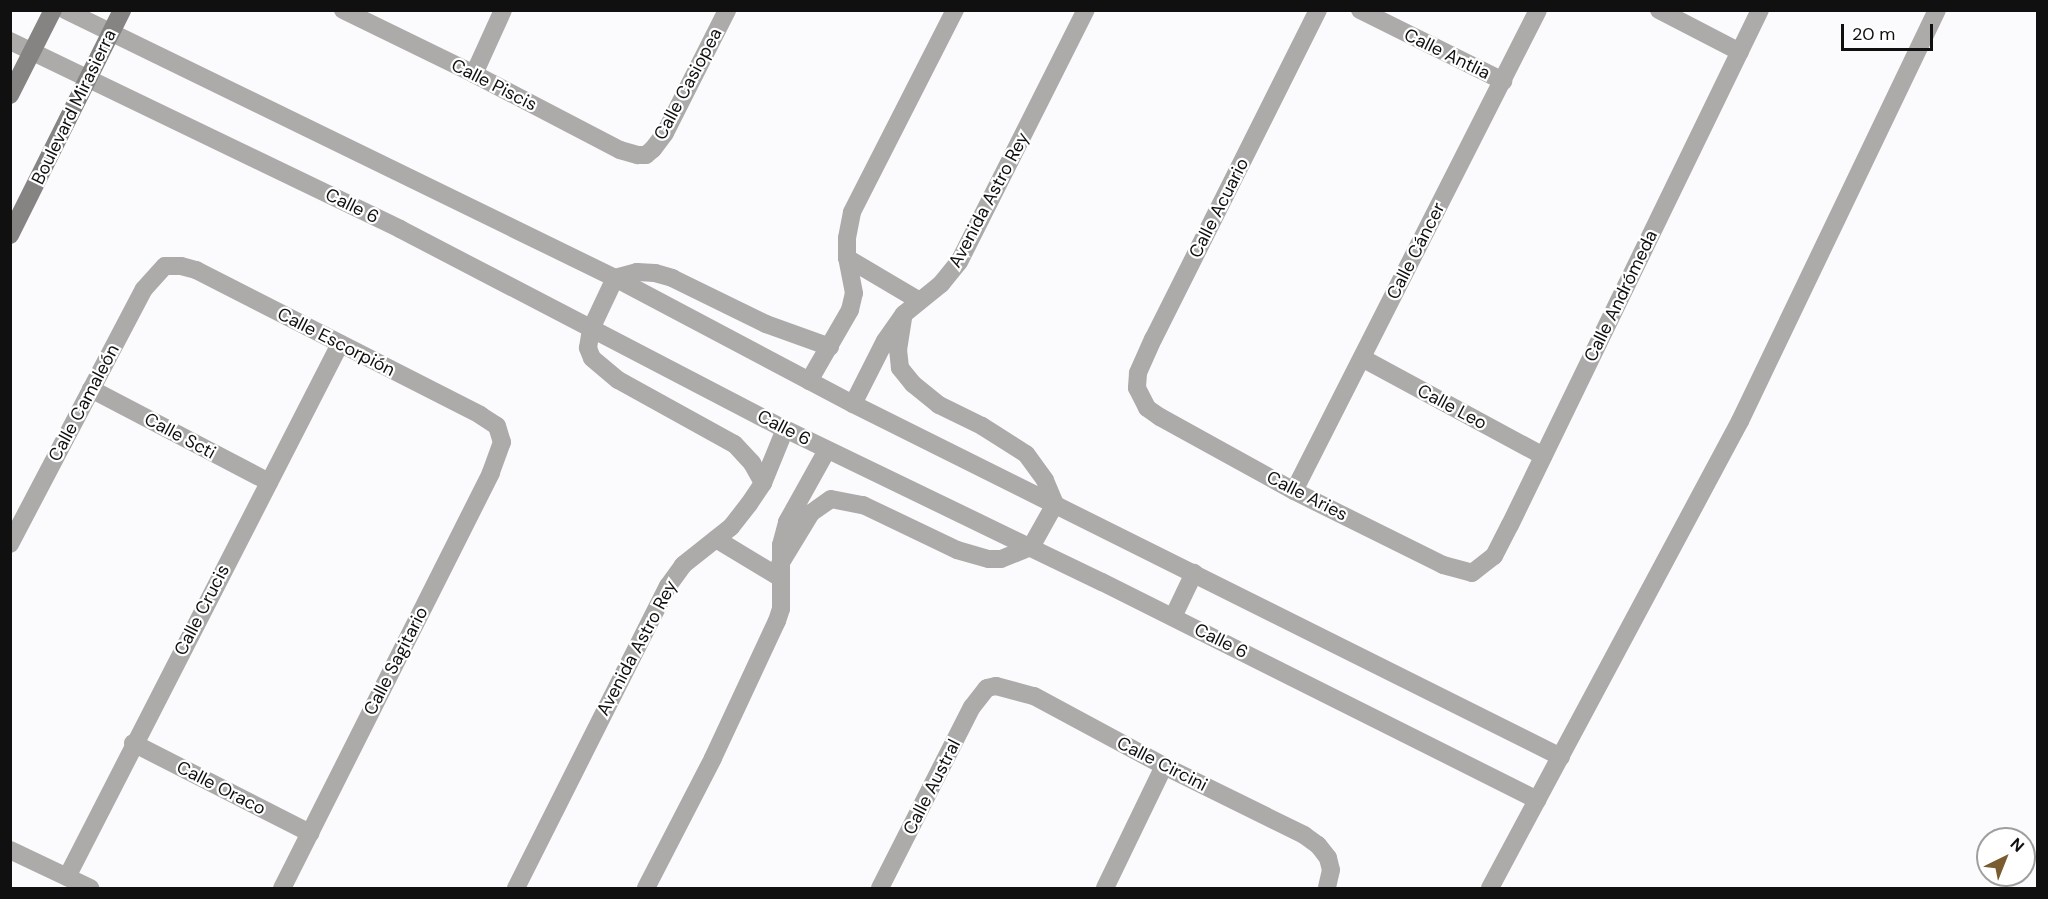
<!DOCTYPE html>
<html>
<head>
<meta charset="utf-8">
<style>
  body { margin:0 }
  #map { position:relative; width:2048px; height:899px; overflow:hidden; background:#fbfbfe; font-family:"DM Sans",sans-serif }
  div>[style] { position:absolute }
  .street>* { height:18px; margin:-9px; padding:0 9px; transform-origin:9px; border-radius:9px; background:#acaba9 }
  .secondary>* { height:18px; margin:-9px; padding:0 9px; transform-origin:9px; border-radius:9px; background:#858482 }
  span { translate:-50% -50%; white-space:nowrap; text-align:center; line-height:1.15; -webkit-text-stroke:4.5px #fff; paint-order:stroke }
  .street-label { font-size:18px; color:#101011 }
  .frame { position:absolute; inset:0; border:12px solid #101011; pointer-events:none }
  .north { position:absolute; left:1976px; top:827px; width:60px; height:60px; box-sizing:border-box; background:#fff; border:2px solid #9f9fa0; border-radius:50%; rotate:43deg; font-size:16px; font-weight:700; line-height:24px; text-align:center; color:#101011 }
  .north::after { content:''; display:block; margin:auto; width:21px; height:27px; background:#7a5c30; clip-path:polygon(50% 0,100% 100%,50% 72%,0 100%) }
  .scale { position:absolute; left:1841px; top:24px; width:92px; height:27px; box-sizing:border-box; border:3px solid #101011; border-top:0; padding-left:8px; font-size:18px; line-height:21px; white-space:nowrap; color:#101011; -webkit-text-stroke:4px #fff; paint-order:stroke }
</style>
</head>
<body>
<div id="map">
  <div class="street">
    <i style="left:65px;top:10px;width:612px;rotate:25.98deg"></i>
    <i style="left:615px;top:278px;width:269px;rotate:27.9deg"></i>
    <i style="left:853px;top:404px;width:791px;rotate:26.5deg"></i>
    <i style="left:343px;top:10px;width:146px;rotate:26deg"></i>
    <i style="left:474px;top:74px;width:165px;rotate:27.5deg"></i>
    <i style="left:620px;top:150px;width:19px;rotate:16deg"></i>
    <i style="left:638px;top:155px;width:8px"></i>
    <i style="left:646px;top:155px;width:9px;rotate:-41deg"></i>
    <i style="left:653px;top:149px;width:20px;rotate:-53deg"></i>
    <i style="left:665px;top:133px;width:138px;rotate:-63.2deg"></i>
    <i style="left:1318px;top:10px;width:368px;rotate:116.6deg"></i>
    <i style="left:1153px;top:339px;width:37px;rotate:114deg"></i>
    <i style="left:1138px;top:373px;width:15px;rotate:94deg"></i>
    <i style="left:1137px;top:388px;width:22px;rotate:63deg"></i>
    <i style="left:1147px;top:408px;width:16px;rotate:35deg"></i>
    <i style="left:1160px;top:417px;width:153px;rotate:28.9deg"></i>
    <i style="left:1294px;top:491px;width:166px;rotate:26.4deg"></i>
    <i style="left:1443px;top:565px;width:30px;rotate:15deg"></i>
    <i style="left:1472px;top:573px;width:28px;rotate:-38deg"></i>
    <i style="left:1494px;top:556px;width:35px;rotate:-63deg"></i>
    <i style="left:1510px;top:525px;width:572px;rotate:-64.11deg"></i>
    <i style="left:1360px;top:10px;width:160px;rotate:26.4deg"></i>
    <i style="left:1659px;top:10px;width:91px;rotate:27.4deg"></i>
    <i style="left:10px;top:41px;width:433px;rotate:25.7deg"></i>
    <i style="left:400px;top:229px;width:434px;rotate:27.5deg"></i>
    <i style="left:785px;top:429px;width:352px;rotate:25.8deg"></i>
    <i style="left:1102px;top:582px;width:487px;rotate:26.6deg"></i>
    <i style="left:474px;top:74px;width:70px;rotate:-65.6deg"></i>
    <i style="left:847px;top:258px;width:82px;rotate:30.6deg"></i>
    <i style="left:1362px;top:358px;width:206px;rotate:28.4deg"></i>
    <i style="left:809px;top:381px;width:82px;rotate:-60deg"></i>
    <i style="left:850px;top:310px;width:17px;rotate:-77deg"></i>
    <i style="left:854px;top:293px;width:36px;rotate:-101deg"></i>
    <i style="left:847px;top:258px;width:20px;rotate:-90deg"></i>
    <i style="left:847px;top:238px;width:26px;rotate:-79deg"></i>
    <i style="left:852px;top:212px;width:227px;rotate:-63deg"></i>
    <i style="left:91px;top:389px;width:201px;rotate:27.6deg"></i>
    <i style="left:853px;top:404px;width:71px;rotate:-63.1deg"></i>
    <i style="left:885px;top:341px;width:33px;rotate:-55deg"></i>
    <i style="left:904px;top:314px;width:48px;rotate:-39deg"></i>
    <i style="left:941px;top:284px;width:28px;rotate:-51deg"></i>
    <i style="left:959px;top:262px;width:282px;rotate:-63.3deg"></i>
    <i style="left:763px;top:483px;width:23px;rotate:-119deg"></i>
    <i style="left:752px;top:463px;width:26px;rotate:-133deg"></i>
    <i style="left:734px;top:444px;width:132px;rotate:-151.1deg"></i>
    <i style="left:618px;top:380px;width:34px;rotate:-140deg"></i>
    <i style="left:592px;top:358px;width:11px;rotate:-112deg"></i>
    <i style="left:588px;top:348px;width:19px;rotate:-81deg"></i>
    <i style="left:591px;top:329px;width:56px;rotate:-64.8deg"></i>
    <i style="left:615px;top:278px;width:23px;rotate:-15deg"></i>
    <i style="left:637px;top:272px;width:18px;rotate:3deg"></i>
    <i style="left:655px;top:273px;width:18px;rotate:16deg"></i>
    <i style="left:672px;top:278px;width:105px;rotate:26.1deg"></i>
    <i style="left:766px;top:324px;width:68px;rotate:19.8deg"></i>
    <i style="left:1294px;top:491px;width:539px;rotate:-63.1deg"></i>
    <i style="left:716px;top:539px;width:74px;rotate:31.1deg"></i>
    <i style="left:10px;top:544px;width:288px;rotate:-62.3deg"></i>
    <i style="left:144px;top:289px;width:31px;rotate:-48deg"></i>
    <i style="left:165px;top:266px;width:16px"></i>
    <i style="left:181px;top:266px;width:16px;rotate:15deg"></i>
    <i style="left:196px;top:270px;width:319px;rotate:27deg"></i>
    <i style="left:480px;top:415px;width:20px;rotate:33deg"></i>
    <i style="left:497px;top:426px;width:17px;rotate:73deg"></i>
    <i style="left:502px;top:442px;width:33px;rotate:110deg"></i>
    <i style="left:491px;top:473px;width:465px;rotate:116.7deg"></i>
    <i style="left:780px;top:564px;width:60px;rotate:-58.7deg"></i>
    <i style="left:811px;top:513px;width:24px;rotate:-35deg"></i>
    <i style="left:831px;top:499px;width:33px;rotate:11deg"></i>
    <i style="left:863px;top:505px;width:104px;rotate:25.6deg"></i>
    <i style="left:957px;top:550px;width:33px;rotate:16deg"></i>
    <i style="left:989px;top:559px;width:12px"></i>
    <i style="left:1001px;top:559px;width:32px;rotate:-22deg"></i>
    <i style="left:1031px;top:547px;width:49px;rotate:-60.8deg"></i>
    <i style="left:1055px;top:504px;width:26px;rotate:-113deg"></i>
    <i style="left:1045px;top:480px;width:32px;rotate:-126deg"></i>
    <i style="left:1026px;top:454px;width:52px;rotate:-147.5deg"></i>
    <i style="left:982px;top:426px;width:48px;rotate:-154deg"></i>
    <i style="left:939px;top:405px;width:33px;rotate:-141deg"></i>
    <i style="left:913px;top:384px;width:21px;rotate:-129deg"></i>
    <i style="left:900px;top:368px;width:18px;rotate:-96deg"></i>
    <i style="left:898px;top:350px;width:36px;rotate:-81deg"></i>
    <i style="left:1173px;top:617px;width:49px;rotate:-64.5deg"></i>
    <i style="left:133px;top:743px;width:199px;rotate:27deg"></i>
    <i style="left:10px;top:850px;width:89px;rotate:25.4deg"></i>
    <i style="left:67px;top:877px;width:599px;rotate:-62.88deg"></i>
    <i style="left:516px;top:888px;width:338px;rotate:-63.3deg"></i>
    <i style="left:668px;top:586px;width:26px;rotate:-54deg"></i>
    <i style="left:683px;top:565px;width:61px;rotate:-38.4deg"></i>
    <i style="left:731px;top:527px;width:29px;rotate:-52deg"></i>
    <i style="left:749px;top:504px;width:25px;rotate:-56deg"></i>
    <i style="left:763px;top:483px;width:58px;rotate:-67.8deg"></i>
    <i style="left:646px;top:888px;width:146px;rotate:-62.7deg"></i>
    <i style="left:713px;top:758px;width:151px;rotate:-65deg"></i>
    <i style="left:777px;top:621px;width:13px;rotate:-72deg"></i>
    <i style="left:781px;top:609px;width:64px;rotate:-90deg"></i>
    <i style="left:781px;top:545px;width:24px;rotate:-75deg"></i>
    <i style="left:787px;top:522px;width:82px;rotate:-60.9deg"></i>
    <i style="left:880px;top:888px;width:203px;rotate:-63.1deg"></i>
    <i style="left:972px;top:707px;width:24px;rotate:-52deg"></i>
    <i style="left:987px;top:688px;width:9px;rotate:-13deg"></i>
    <i style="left:996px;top:686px;width:39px;rotate:15deg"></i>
    <i style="left:1034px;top:696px;width:148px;rotate:28.3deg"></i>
    <i style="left:1164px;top:766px;width:156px;rotate:26.2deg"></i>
    <i style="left:1304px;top:835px;width:17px;rotate:36deg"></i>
    <i style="left:1318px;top:845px;width:16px;rotate:52deg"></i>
    <i style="left:1328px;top:858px;width:12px;rotate:76deg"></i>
    <i style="left:1331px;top:870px;width:18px;rotate:103deg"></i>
    <i style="left:1105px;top:888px;width:136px;rotate:-64.2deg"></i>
    <i style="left:1490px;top:888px;width:530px;rotate:-61.84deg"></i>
    <i style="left:1740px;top:421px;width:456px;rotate:-64.4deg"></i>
  </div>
  <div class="secondary">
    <i style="left:10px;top:95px;width:95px;rotate:-63.2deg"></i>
    <i style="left:10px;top:235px;width:251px;rotate:-63.5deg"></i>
  </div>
  <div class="street-label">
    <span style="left:1447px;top:54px;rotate:26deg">Calle Antlia</span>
    <span style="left:688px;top:84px;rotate:-62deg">Calle Casiopea</span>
    <span style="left:494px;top:85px;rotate:27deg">Calle Piscis</span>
    <span style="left:74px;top:107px;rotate:-64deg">Boulevard Mirasierra</span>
    <span style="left:989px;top:200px;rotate:-62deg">Avenida Astro Rey</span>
    <span style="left:352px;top:206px;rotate:26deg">Calle 6</span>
    <span style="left:1219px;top:208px;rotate:-63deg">Calle Acuario</span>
    <span style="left:1416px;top:251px;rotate:-63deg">Calle Cáncer</span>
    <span style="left:1621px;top:296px;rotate:-64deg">Calle Andrómeda</span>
    <span style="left:336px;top:342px;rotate:27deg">Calle Escorpión</span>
    <span style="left:84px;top:403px;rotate:-62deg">Calle Camaleón</span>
    <span style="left:1452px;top:407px;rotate:28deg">Calle Leo</span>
    <span style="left:784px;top:428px;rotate:27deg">Calle 6</span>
    <span style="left:180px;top:436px;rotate:28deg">Calle Scti</span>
    <span style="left:1307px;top:496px;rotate:27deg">Calle Aries</span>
    <span style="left:202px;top:610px;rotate:-63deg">Calle Crucis</span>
    <span style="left:1221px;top:641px;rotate:26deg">Calle 6</span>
    <span style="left:637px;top:648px;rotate:-62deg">Avenida Astro Rey</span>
    <span style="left:396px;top:661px;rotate:-63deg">Calle Sagitario</span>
    <span style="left:1162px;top:764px;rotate:27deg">Calle Circini</span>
    <span style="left:932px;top:787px;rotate:-63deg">Calle Austral</span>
    <span style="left:221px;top:788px;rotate:27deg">Calle Oraco</span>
  </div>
  <div class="frame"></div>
  <div class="north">N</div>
  <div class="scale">20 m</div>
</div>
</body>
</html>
